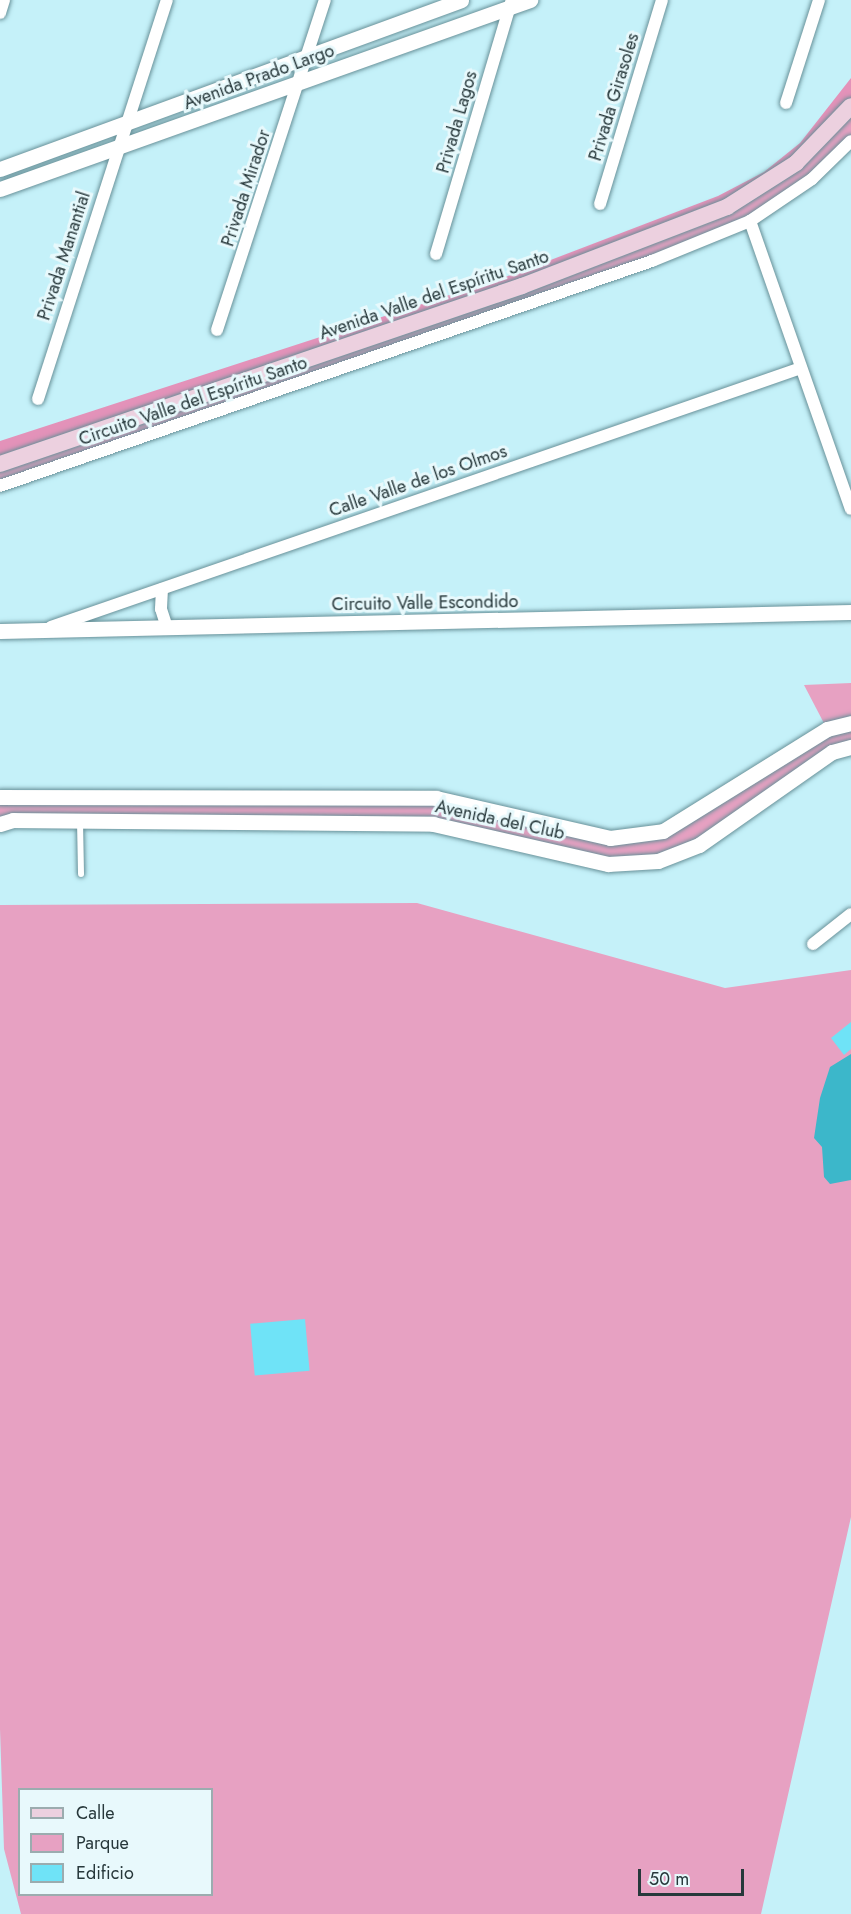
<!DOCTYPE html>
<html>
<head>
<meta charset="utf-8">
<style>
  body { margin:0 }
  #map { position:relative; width:851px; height:1914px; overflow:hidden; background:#c5f1f9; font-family:Jost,sans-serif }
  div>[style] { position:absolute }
  .green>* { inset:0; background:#e7a1c2 }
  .forest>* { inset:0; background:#e392b9 }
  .water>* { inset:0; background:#3cb7ca }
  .building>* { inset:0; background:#6fe3f7; transform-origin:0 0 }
  .roads { filter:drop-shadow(0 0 2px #689199) drop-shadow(0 0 2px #689199) }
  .service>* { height:6px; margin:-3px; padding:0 3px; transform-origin:3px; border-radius:3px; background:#fff }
  .minor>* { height:12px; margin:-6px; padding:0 6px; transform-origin:6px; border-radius:6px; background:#fff }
  .tertiary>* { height:15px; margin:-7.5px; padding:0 7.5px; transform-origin:7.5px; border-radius:7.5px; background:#fff }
  .secondary>* { height:16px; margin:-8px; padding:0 8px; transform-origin:8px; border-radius:8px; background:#ecd0df }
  span { translate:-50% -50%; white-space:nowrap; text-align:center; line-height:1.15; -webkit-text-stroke:6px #e8f9fc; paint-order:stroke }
  .street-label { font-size:18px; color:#27383b }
  .legend { position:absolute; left:18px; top:1788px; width:195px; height:108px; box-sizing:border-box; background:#e8f9fc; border:2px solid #9bacaf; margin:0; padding:8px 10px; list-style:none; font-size:18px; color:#27383b }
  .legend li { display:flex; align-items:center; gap:12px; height:30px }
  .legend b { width:30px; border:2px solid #9bacaf }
  .scale { position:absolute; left:638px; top:1869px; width:106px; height:27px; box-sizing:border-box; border:3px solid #27383b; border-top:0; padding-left:8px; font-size:18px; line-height:21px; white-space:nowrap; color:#27383b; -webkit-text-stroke:4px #e8f9fc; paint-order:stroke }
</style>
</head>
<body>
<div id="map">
  <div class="green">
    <i style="clip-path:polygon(851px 104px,851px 141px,750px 221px,0 486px,0 464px,724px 211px)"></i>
    <i style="clip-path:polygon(851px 683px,851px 747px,699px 845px,658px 861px,608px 864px,433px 824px,0 824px,0 797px,436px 798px,610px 838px,663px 831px,827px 729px,804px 685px)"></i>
    <i style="clip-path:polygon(evenodd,417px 903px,725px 988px,851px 970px,851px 1517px,761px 1914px,21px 1914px,4px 1849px,0 1729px,0 905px,417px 903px,20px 1790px,212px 1790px,212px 1894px,20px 1894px,20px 1790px)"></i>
  </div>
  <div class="forest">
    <i style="clip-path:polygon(851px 78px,851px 102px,807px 158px,724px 211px,0 464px,0 441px,514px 274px,718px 196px,764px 172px,800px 143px)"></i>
  </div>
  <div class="water">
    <i style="clip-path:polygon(851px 1054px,851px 1180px,830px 1184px,824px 1177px,822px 1147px,814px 1138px,820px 1098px,830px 1067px)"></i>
  </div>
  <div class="building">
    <i style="clip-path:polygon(851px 1022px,851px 1049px,844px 1055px,831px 1038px)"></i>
    <i style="left:305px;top:1319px;width:52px;height:55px;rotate:85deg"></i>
  </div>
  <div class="roads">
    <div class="service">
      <i style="left:80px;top:821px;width:53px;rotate:88.9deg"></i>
    </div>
    <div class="minor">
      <i style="left:0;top:13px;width:14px;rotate:-73deg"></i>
      <i style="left:786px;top:103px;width:108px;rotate:-72.2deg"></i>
      <i style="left:600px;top:204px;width:213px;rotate:-73.1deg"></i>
      <i style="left:750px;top:221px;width:305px;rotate:70.7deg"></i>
      <i style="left:436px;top:254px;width:263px;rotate:-73.4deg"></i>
      <i style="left:217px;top:330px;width:347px;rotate:-71.9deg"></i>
      <i style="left:38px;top:399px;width:419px;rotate:-72.1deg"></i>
      <i style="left:0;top:486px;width:690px;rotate:-19.04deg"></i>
      <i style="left:652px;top:261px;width:106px;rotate:-22.2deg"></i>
      <i style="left:750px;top:221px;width:75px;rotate:-34.1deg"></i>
      <i style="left:812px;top:179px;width:54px;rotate:-44.3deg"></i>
      <i style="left:162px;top:589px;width:20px;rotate:93deg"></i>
      <i style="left:161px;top:609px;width:20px;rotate:72deg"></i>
      <i style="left:51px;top:627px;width:793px;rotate:-19.05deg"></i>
      <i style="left:813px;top:944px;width:48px;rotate:-38.3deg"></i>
    </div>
    <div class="tertiary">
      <i style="left:0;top:169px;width:491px;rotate:-20.1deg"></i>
      <i style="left:0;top:189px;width:563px;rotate:-19.63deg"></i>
      <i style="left:0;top:631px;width:851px;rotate:-1.28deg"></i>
      <i style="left:0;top:797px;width:436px;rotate:0.1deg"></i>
      <i style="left:436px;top:798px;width:179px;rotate:12.9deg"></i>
      <i style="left:610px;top:838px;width:53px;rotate:-7.5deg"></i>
      <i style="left:663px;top:831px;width:193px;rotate:-31.9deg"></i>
      <i style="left:827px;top:729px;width:25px;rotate:-14deg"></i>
      <i style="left:0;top:824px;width:14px;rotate:-17deg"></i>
      <i style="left:13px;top:820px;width:420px;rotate:0.5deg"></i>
      <i style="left:433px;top:824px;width:180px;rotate:12.9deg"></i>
      <i style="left:608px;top:864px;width:50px;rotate:-3.4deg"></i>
      <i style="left:658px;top:861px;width:44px;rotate:-21.3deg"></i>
      <i style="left:699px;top:845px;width:162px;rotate:-35deg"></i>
      <i style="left:832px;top:752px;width:20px;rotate:-15deg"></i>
    </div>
    <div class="secondary">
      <i style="left:0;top:464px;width:552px;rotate:-18.83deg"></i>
      <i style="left:522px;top:286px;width:220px;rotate:-21.1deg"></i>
      <i style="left:727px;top:207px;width:82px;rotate:-32.5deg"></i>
      <i style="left:796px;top:163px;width:79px;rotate:-46deg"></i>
    </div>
  </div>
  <div class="street-label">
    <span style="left:259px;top:77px;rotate:-20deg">Avenida Prado Largo</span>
    <span style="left:614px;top:97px;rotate:-73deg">Privada Girasoles</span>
    <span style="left:457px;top:122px;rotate:-74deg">Privada Lagos</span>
    <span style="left:246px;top:188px;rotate:-72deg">Privada Mirador</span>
    <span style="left:64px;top:256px;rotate:-72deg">Privada Manantial</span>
    <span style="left:434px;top:295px;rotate:-19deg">Avenida Valle del Espíritu Santo</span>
    <span style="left:193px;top:401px;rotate:-19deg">Circuito Valle del Espíritu Santo</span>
    <span style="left:418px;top:481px;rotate:-19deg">Calle Valle de los Olmos</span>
    <span style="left:425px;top:603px;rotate:-1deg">Circuito Valle Escondido</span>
    <span style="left:500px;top:820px;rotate:12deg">Avenida del Club</span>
  </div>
  <ul class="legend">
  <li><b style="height:8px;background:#ecd0df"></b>Calle</li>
  <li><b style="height:16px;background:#e7a1c2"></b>Parque</li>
  <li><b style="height:16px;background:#6fe3f7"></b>Edificio</li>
  </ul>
  <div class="scale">50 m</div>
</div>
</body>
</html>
